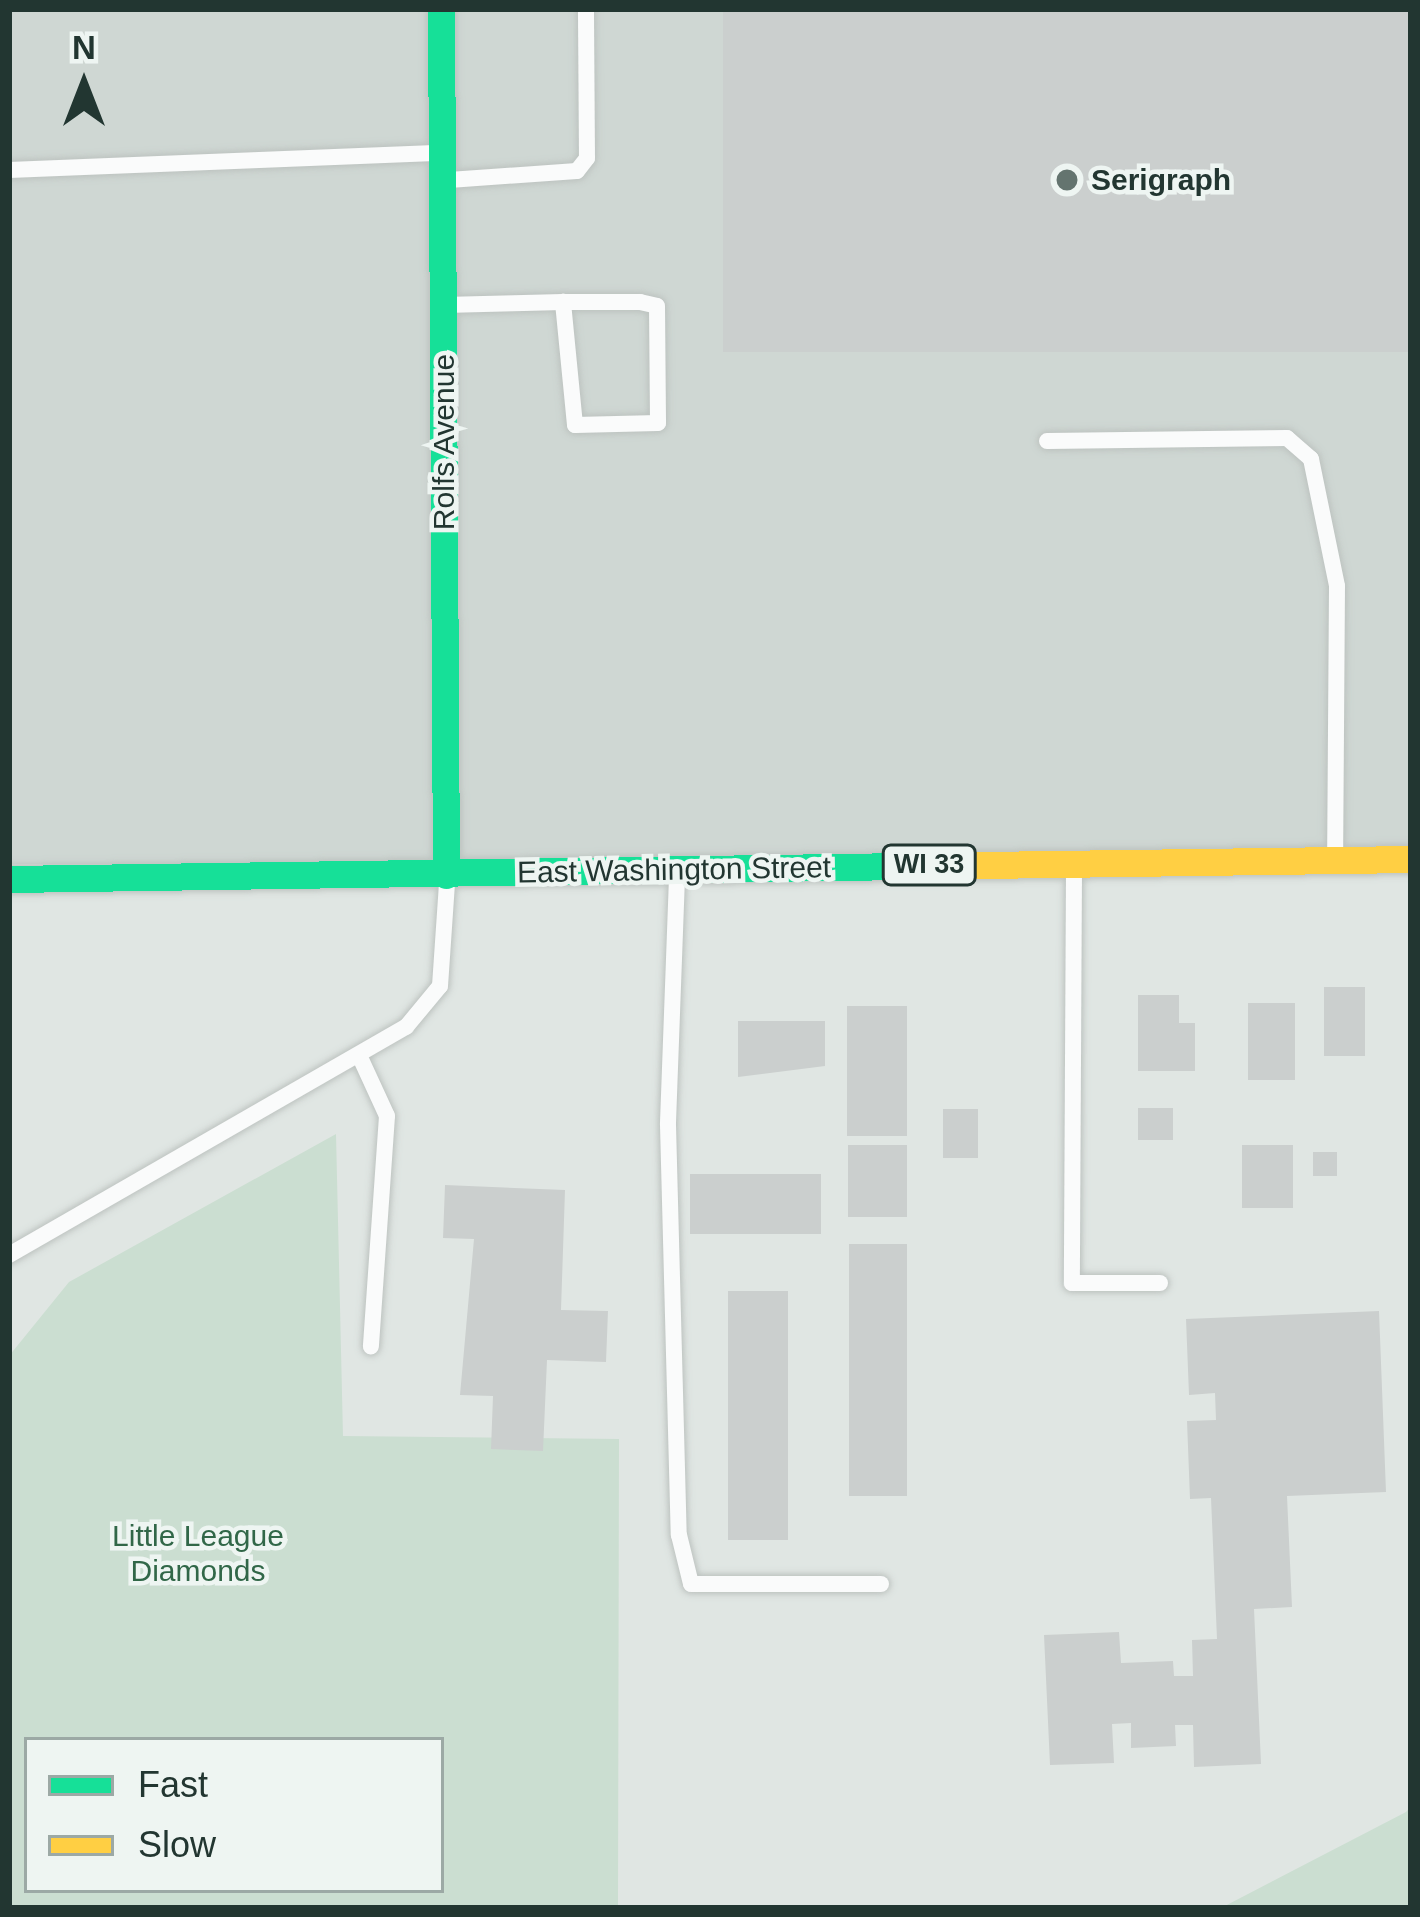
<!DOCTYPE html>
<html>
<head>
<meta charset="utf-8">
<style>
  body { margin:0 }
  #map { position:relative; width:1420px; height:1917px; overflow:hidden; background:#e0e6e3; font-family:Arial,sans-serif }
  div>[style] { position:absolute }
  .built>* { inset:0; background:#cfd7d3; transform-origin:0 0 }
  .green>* { inset:0; background:#cbded1 }
  .building>* { inset:0; background:#cbcfce; transform-origin:0 0 }
  .roads { filter:drop-shadow(0 0 3px #bdc3c0) drop-shadow(0 0 3px #bdc3c0) }
  .lane>* { height:16px; margin:-8px; padding:0 8px; transform-origin:8px; border-radius:8px; background:#fafbfb }
  .fast>* { height:27px; margin:-13.5px; padding:0 13.5px; transform-origin:13.5px; border-radius:13.5px; background:#16e098 }
  .slow>* { height:27px; margin:-13.5px; padding:0 13.5px; transform-origin:13.5px; border-radius:13.5px; background:#ffcf43 }
  .dots>* { width:33px; height:33px; translate:-50% -50%; box-sizing:border-box; border:6px solid #eef5f2; border-radius:50% }
  span { translate:-50% -50%; white-space:nowrap; text-align:center; line-height:1.15; -webkit-text-stroke:9px #eef5f2; paint-order:stroke }
  .shield-label span { padding:3px 9px; background:#eef5f2; border:3px solid; border-radius:9px; -webkit-text-stroke-width:0 }
  .shield-label { font-size:27px; color:#223631; font-weight:700 }
  .poi-label { font-size:30px; color:#223631; font-weight:700 }
  .left { translate:0 -50%; text-align:left }
  .street-label { font-size:30px; color:#223631 }
  .park-label { font-size:30px; color:#316748 }
  .frame { position:absolute; inset:0; border:12px solid #223631; pointer-events:none }
  .legend { position:absolute; left:24px; top:1737px; width:420px; height:156px; box-sizing:border-box; background:#eef5f2; border:3px solid #9ca9a5; margin:0; padding:15px 21px; list-style:none; font-size:36px; color:#223631 }
  .legend li { display:flex; align-items:center; gap:24px; height:60px }
  .legend b { width:60px; border:3px solid #9ca9a5 }
  .north { position:absolute; left:24px; top:24px; width:120px; height:120px; -webkit-text-stroke:9px #eef5f2; paint-order:stroke; rotate:0deg; font-size:33px; font-weight:700; line-height:48px; text-align:center; color:#223631 }
  .north::after { content:''; display:block; margin:auto; width:42px; height:54px; background:#223631; clip-path:polygon(50% 0,100% 100%,50% 72%,0 100%) }
</style>
</head>
<body>
<div id="map">
  <div class="built">
    <i style="left:9px;top:9px;width:1402px;height:855px"></i>
  </div>
  <div class="green">
    <i style="clip-path:polygon(evenodd,336px 1134px,343px 1436px,619px 1439px,618px 1908px,9px 1908px,9px 1356px,69px 1282px,336px 1134px,27px 1740px,441px 1740px,441px 1890px,27px 1890px,27px 1740px)"></i>
    <i style="clip-path:polygon(1411px 1806px,1411px 1908px,1221px 1908px,1406px 1812px)"></i>
  </div>
  <div class="building">
    <i style="left:723px;top:9px;width:688px;height:343px"></i>
    <i style="left:1324px;top:987px;width:41px;height:69px"></i>
    <i style="clip-path:polygon(1138px 995px,1179px 995px,1179px 1023px,1195px 1023px,1195px 1071px,1138px 1071px)"></i>
    <i style="left:1248px;top:1003px;width:47px;height:77px"></i>
    <i style="left:847px;top:1006px;width:60px;height:130px"></i>
    <i style="clip-path:polygon(738px 1021px,825px 1021px,825px 1066px,738px 1077px)"></i>
    <i style="left:1138px;top:1108px;width:35px;height:32px"></i>
    <i style="left:943px;top:1109px;width:35px;height:49px"></i>
    <i style="left:848px;top:1145px;width:59px;height:72px"></i>
    <i style="left:1242px;top:1145px;width:51px;height:63px"></i>
    <i style="left:1313px;top:1152px;width:24px;height:24px"></i>
    <i style="left:690px;top:1174px;width:131px;height:60px"></i>
    <i style="clip-path:polygon(445px 1185px,565px 1190px,561px 1310px,608px 1311px,606px 1362px,547px 1360px,543px 1451px,491px 1449px,493px 1396px,460px 1395px,474px 1239px,443px 1238px)"></i>
    <i style="left:907px;top:1244px;width:252px;height:58px;rotate:90deg"></i>
    <i style="left:728px;top:1291px;width:60px;height:249px"></i>
    <i style="clip-path:polygon(1379px 1311px,1386px 1492px,1287px 1496px,1292px 1607px,1254px 1609px,1261px 1764px,1194px 1767px,1193px 1725px,1175px 1725px,1176px 1746px,1131px 1748px,1131px 1723px,1112px 1724px,1114px 1763px,1050px 1765px,1044px 1635px,1119px 1632px,1121px 1663px,1173px 1661px,1174px 1676px,1193px 1676px,1192px 1640px,1217px 1639px,1211px 1498px,1190px 1499px,1187px 1421px,1216px 1420px,1215px 1393px,1189px 1395px,1186px 1319px)"></i>
  </div>
  <div class="roads">
    <div class="lane">
      <i style="left:9px;top:170px;width:426px;rotate:-2.3deg"></i>
      <i style="left:449px;top:180px;width:128px;rotate:-4deg"></i>
      <i style="left:577px;top:171px;width:16px;rotate:-52deg"></i>
      <i style="left:587px;top:158px;width:149px;rotate:-90.4deg"></i>
      <i style="left:444px;top:305px;width:119px;rotate:-1.4deg"></i>
      <i style="left:563px;top:302px;width:77px"></i>
      <i style="left:640px;top:302px;width:17px;rotate:13deg"></i>
      <i style="left:657px;top:306px;width:117px;rotate:89.5deg"></i>
      <i style="left:658px;top:423px;width:83px;rotate:178.6deg"></i>
      <i style="left:575px;top:425px;width:124px;rotate:-95.6deg"></i>
      <i style="left:1047px;top:441px;width:240px;rotate:-0.7deg"></i>
      <i style="left:1287px;top:438px;width:32px;rotate:41deg"></i>
      <i style="left:1311px;top:459px;width:130px;rotate:78.4deg"></i>
      <i style="left:1337px;top:586px;width:270px;rotate:90.4deg"></i>
      <i style="left:1074px;top:869px;width:414px;rotate:90.3deg"></i>
      <i style="left:1072px;top:1283px;width:88px"></i>
      <i style="left:677px;top:877px;width:248px;rotate:92.1deg"></i>
      <i style="left:668px;top:1125px;width:410px;rotate:88.5deg"></i>
      <i style="left:679px;top:1535px;width:50px;rotate:76.2deg"></i>
      <i style="left:691px;top:1584px;width:190px"></i>
      <i style="left:359px;top:1055px;width:67px;rotate:65.3deg"></i>
      <i style="left:387px;top:1116px;width:231px;rotate:94deg"></i>
      <i style="left:9px;top:1255px;width:458px;rotate:-29.9deg"></i>
      <i style="left:406px;top:1027px;width:53px;rotate:-50.3deg"></i>
      <i style="left:440px;top:986px;width:104px;rotate:-86.1deg"></i>
    </div>
    <div class="fast">
      <i style="left:441px;top:9px;width:866px;rotate:89.67deg"></i>
      <i style="left:9px;top:879px;width:902px;rotate:-0.83deg"></i>
    </div>
    <div class="slow">
      <i style="left:911px;top:866px;width:500px;rotate:-0.8deg"></i>
    </div>
  </div>
  <div class="dots">
    <i style="left:1067px;top:180px;background:#64746f"></i>
  </div>
  <div class="shield-label">
    <span style="left:929px;top:865px">WI 33</span>
  </div>
  <div class="poi-label">
    <span class="left" style="left:1091px;top:180px">Serigraph</span>
  </div>
  <div class="street-label">
    <span style="left:444px;top:442px;rotate:-90deg">Rolfs Avenue</span>
    <span style="left:674px;top:870px;rotate:-1deg">East Washington Street</span>
  </div>
  <div class="park-label">
    <span style="left:198px;top:1553px">Little League<br>Diamonds</span>
  </div>
  <div class="frame"></div>
  <ul class="legend">
  <li><b style="height:15px;background:#16e098"></b>Fast</li>
  <li><b style="height:15px;background:#ffcf43"></b>Slow</li>
  </ul>
  <div class="north">N</div>
</div>
</body>
</html>
